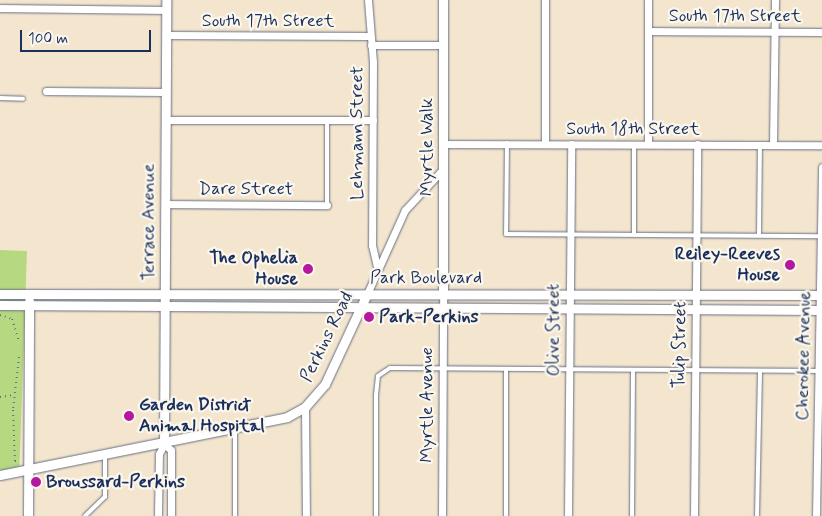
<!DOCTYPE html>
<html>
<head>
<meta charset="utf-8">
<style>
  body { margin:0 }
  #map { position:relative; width:822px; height:516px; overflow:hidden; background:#f4e6ce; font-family:Mynerve,sans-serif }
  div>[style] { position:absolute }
  .green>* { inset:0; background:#b6d880; transform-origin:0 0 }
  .path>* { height:2px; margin-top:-1px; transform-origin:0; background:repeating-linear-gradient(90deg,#676f85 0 1px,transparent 0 5px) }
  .roads { filter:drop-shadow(0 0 1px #676f85) drop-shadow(0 0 1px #676f85) }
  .service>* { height:4px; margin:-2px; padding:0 2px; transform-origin:2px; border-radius:2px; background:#fff }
  .minor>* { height:7px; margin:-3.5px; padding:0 3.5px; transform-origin:3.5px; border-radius:3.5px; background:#fff }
  .tertiary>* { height:9px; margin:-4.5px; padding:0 4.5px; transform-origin:4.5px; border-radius:4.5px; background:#fff }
  .dots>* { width:14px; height:14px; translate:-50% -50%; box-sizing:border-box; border:2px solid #fbf7ec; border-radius:50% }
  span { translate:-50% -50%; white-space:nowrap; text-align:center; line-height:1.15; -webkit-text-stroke:4.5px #fbf7ec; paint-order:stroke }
  .street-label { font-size:18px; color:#1b2f5e }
  .poi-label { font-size:18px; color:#1b2f5e; font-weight:700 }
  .right { translate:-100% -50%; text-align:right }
  .left { translate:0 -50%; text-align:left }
  .scale { position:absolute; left:20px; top:30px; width:131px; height:22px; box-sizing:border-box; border:2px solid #1b2f5e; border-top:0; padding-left:6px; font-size:15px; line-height:18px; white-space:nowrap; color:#1b2f5e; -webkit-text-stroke:4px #fbf7ec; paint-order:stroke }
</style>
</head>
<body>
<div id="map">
  <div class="green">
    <i style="left:0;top:250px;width:27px;height:225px;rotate:2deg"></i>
  </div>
  <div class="path">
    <i style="left:0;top:315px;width:13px;rotate:18deg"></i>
    <i style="left:12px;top:319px;width:24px;rotate:73deg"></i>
    <i style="left:19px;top:357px;width:53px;rotate:96.5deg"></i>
    <i style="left:13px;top:410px;width:51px;rotate:87.8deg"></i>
    <i style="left:15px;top:461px;width:5px"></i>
    <i style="left:0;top:397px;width:14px;rotate:-8deg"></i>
  </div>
  <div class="roads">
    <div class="service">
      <i style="left:0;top:98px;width:23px;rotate:2deg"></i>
      <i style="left:507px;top:143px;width:91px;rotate:90.6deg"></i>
      <i style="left:506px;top:234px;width:316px;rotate:0.4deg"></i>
      <i style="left:327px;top:205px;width:85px;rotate:-90deg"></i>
      <i style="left:634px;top:234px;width:90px;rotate:-90deg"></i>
      <i style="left:759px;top:235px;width:91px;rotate:-89.4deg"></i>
      <i style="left:506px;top:370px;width:146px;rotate:90deg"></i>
      <i style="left:85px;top:516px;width:28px;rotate:-44deg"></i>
      <i style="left:105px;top:497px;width:42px;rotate:-90deg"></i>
      <i style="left:235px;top:516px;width:86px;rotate:-90deg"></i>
      <i style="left:376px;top:516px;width:121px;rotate:-90deg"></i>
      <i style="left:376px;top:395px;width:19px;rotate:-84deg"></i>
      <i style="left:378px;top:376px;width:14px;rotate:-34deg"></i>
      <i style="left:390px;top:368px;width:432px;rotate:0.4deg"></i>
      <i style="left:632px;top:516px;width:146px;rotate:-89.6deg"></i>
      <i style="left:757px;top:516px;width:145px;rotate:-88.8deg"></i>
    </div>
    <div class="minor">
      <i style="left:368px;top:0;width:62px;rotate:85.4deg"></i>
      <i style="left:373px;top:62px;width:183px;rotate:90.3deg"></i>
      <i style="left:372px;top:245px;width:22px;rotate:77deg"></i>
      <i style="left:545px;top:0;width:143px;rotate:90deg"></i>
      <i style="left:648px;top:0;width:144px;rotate:90deg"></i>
      <i style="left:0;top:8px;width:166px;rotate:0.7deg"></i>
      <i style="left:648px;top:31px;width:174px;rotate:0.3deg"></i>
      <i style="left:167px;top:35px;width:202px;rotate:0.3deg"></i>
      <i style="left:371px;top:45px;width:72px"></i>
      <i style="left:46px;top:91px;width:120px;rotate:0.5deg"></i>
      <i style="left:166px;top:120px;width:207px"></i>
      <i style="left:444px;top:144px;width:378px;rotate:0.2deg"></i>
      <i style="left:773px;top:144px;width:144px;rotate:-89.2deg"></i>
      <i style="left:165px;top:204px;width:162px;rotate:0.4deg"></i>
      <i style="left:367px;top:294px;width:92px;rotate:-65.7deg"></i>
      <i style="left:405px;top:210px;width:57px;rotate:-47.1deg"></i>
      <i style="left:305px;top:407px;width:109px;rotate:89.5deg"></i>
      <i style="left:158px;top:516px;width:62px;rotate:-89.1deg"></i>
      <i style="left:159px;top:454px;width:11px;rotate:-63deg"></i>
      <i style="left:164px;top:444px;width:9px;rotate:41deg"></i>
      <i style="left:171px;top:450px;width:66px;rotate:90deg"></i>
      <i style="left:442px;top:516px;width:222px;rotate:-89.7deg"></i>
      <i style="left:568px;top:516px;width:372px;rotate:-89.5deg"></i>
      <i style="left:694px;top:516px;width:372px;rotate:-89.5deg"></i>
      <i style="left:816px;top:516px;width:349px;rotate:-89deg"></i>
    </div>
    <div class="tertiary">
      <i style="left:443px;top:0;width:294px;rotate:90deg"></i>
      <i style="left:0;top:294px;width:822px;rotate:0.07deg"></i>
      <i style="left:0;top:305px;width:822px;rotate:0.35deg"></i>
      <i style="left:164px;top:444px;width:444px;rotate:-89.7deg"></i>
      <i style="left:0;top:475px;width:293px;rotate:-11.4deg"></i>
      <i style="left:287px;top:417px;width:21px;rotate:-29deg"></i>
      <i style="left:305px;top:407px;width:30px;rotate:-49deg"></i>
      <i style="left:325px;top:384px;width:99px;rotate:-65deg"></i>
      <i style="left:28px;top:516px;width:215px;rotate:-89.7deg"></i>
    </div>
  </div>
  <div class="dots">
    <i style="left:790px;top:265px;background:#b5179e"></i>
    <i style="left:308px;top:269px;background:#b5179e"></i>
    <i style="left:369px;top:317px;background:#b5179e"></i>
    <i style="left:129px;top:416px;background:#b5179e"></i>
    <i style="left:36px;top:482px;background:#b5179e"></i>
  </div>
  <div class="street-label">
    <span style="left:735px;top:16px">South 17th Street</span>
    <span style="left:268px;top:21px">South 17th Street</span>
    <span style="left:633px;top:129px">South 18th Street</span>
    <span style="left:357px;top:133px;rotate:-90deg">Lehmann Street</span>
    <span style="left:427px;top:147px;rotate:-90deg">Myrtle Walk</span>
    <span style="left:246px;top:189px">Dare Street</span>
    <span style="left:149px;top:222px;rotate:-90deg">Terrace Avenue</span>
    <span style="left:426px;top:278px">Park Boulevard</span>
    <span style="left:554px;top:330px;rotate:-90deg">Olive Street</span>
    <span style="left:327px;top:337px;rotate:-64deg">Perkins Road</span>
    <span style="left:680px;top:345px;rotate:-89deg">Tulip Street</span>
    <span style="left:804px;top:356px;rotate:-89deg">Cherokee Avenue</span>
    <span style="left:427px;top:405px;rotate:-90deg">Myrtle Avenue</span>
  </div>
  <div class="poi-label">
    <span class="right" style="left:780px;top:265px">Reiley-Reeves<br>House</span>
    <span class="right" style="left:298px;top:269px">The Ophelia<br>House</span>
    <span class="left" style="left:379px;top:317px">Park-Perkins</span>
    <span class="left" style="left:139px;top:416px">Garden District<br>Animal Hospital</span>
    <span class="left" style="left:46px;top:482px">Broussard-Perkins</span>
  </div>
  <div class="scale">100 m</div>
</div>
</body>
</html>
